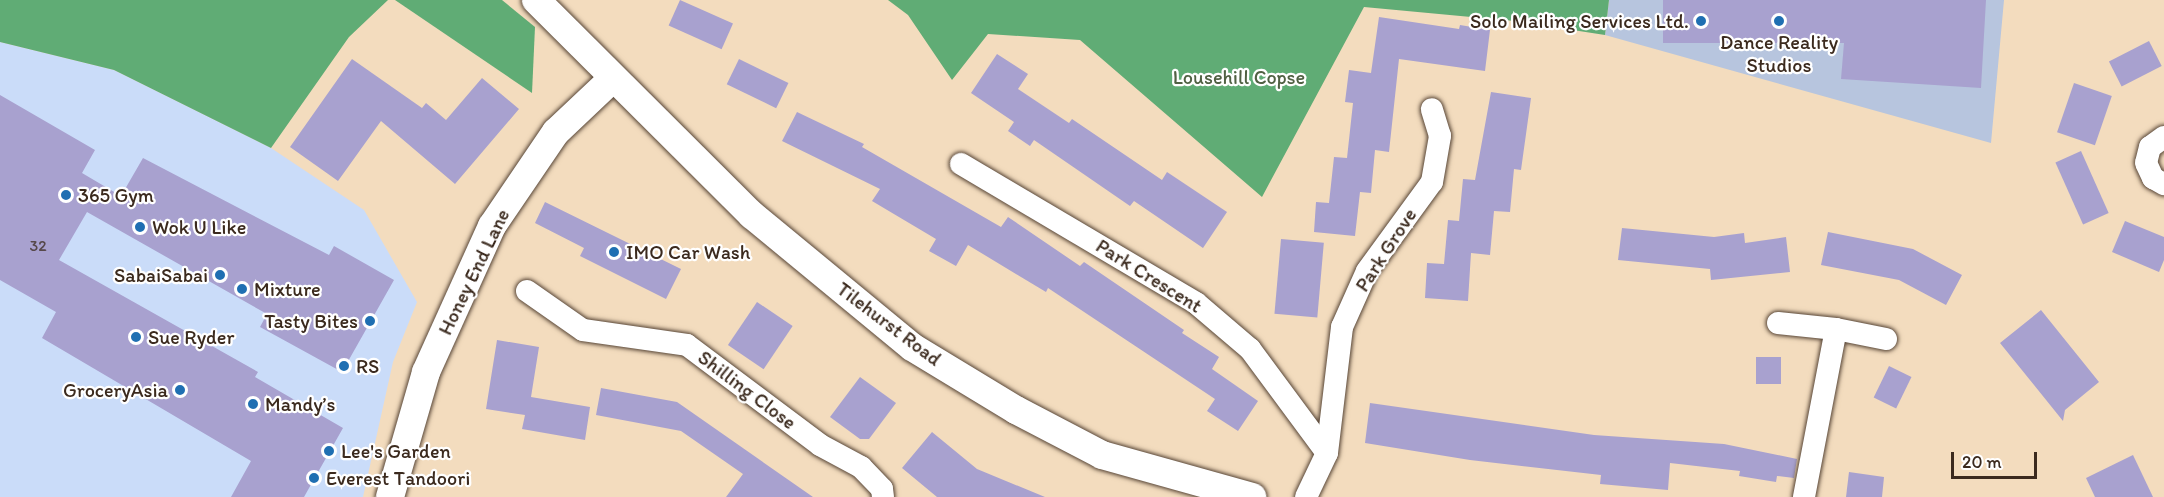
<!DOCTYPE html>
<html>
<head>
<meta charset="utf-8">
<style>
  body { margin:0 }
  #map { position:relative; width:2164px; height:497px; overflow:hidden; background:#f3dcbe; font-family:Itim,sans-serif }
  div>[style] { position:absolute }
  .built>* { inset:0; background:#cadcf9 }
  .industrial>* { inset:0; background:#b7c5de }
  .forest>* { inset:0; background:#60ac75 }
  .building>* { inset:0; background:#a8a1cf; transform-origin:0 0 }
  .roads { filter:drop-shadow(0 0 2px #574536) drop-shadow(0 0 2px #574536) }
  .minor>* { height:22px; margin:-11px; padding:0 11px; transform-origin:11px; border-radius:11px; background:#fff }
  .tertiary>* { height:28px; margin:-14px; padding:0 14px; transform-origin:14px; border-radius:14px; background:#fff }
  .dots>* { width:16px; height:16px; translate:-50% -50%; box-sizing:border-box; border:3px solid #fff; border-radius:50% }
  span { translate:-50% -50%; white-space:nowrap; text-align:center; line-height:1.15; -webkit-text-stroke:4.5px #fff; paint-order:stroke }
  .number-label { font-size:16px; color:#56484a }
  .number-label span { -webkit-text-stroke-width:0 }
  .poi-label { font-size:20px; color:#3b2a1e }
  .right { translate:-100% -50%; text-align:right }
  .left { translate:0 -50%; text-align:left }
  .park-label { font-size:20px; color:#506143 }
  .street-label { font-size:20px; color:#3b2a1e }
  .scale { position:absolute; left:1951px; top:452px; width:86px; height:27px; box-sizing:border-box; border:3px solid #3b2a1e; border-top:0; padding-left:8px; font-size:18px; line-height:21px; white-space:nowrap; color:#3b2a1e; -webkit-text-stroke:4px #fff; paint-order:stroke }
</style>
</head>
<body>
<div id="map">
  <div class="built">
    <i style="clip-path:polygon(0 42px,114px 70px,271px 148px,364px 210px,417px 302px,393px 362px,363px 497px,0 497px)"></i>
  </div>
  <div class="industrial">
    <i style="clip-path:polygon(1609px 0,2004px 0,1991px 143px,1605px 35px)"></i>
  </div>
  <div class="forest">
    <i style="clip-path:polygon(0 0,388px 0,349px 37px,271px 148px,114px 70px,0 42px)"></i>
    <i style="clip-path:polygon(395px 0,502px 0,535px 27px,532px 93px)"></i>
    <i style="clip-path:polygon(888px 0,1609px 0,1605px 35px,1514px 21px,1364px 7px,1262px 197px,1080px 40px,988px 34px,952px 80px,908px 15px)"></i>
  </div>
  <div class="building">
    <i style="left:680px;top:0;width:58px;height:28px;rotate:24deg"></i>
    <i style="clip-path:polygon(1663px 0,1986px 0,1981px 88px,1841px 79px,1844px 43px,1663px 43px)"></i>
    <i style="clip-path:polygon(1379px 17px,1459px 29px,1460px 25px,1490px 30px,1485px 71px,1399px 59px,1389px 152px,1375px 150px,1371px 193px,1360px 192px,1355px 236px,1314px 232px,1316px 202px,1329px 203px,1334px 157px,1347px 158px,1353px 103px,1345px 102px,1349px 70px,1371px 73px)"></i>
    <i style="left:2149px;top:41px;width:28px;height:45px;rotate:63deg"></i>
    <i style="clip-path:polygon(997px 54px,1028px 74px,1018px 89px,1069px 123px,1072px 119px,1162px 180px,1167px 172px,1227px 212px,1203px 248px,1134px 201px,1130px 206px,1034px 140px,1030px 146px,1008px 131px,1014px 122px,971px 93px)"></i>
    <i style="clip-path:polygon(352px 59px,422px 108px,426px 103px,446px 120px,482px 78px,519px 109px,455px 184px,381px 121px,338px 181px,290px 147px)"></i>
    <i style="left:739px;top:59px;width:55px;height:28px;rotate:26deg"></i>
    <i style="left:2074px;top:83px;width:40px;height:52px;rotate:19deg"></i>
    <i style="clip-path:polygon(1491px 92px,1531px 98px,1521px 170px,1514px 169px,1510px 212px,1494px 211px,1490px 255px,1471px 253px,1468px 301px,1425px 298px,1427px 263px,1444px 264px,1448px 220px,1459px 221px,1463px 179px,1475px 180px)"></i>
    <i style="clip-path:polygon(0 95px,95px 150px,82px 173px,121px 196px,143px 158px,329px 255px,334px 246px,394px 280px,342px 372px,260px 327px,267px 314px,87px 212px,59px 260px,258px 372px,255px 377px,343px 428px,304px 497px,231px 497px,251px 461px,42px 338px,56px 312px,0 280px)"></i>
    <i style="clip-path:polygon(797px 112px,864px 144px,862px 147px,1001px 227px,1008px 217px,1080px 266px,1084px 262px,1184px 330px,1182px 333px,1219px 357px,1212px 369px,1258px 401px,1238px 431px,1207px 411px,1215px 399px,1048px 288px,1046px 292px,968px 245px,956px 266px,929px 251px,936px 239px,872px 201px,880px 189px,782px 141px)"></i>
    <i style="left:2081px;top:151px;width:68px;height:28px;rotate:66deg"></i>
    <i style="clip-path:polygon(545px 202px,681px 269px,666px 299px,580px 256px,584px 248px,535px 223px)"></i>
    <i style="clip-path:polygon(2125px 221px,2164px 237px,2164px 260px,2159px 272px,2112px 252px)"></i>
    <i style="clip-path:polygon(1622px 228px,1714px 237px,1744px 233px,1745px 243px,1786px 237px,1790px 272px,1711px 280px,1710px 269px,1618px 260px)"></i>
    <i style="clip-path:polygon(1828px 232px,1913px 249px,1962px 275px,1946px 305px,1899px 280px,1821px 265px)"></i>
    <i style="left:1281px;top:239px;width:43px;height:75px;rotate:5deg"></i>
    <i style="left:757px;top:302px;width:43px;height:52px;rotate:34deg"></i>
    <i style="clip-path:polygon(2041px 310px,2099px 382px,2065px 410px,2063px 421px,2000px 343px)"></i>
    <i style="clip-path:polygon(497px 340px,539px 347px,531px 397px,590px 407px,585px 440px,522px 429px,525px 415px,486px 409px)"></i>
    <i style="left:1756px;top:357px;width:25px;height:27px"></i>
    <i style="left:1889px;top:366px;width:25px;height:35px;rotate:26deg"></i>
    <i style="clip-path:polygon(860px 377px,896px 403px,869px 439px,860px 439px,830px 417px)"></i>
    <i style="clip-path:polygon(601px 388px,677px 402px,813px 497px,726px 497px,743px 474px,681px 431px,596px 415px)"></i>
    <i style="clip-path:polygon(1370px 403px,1594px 435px,1724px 444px,1797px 459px,1794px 478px,1777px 476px,1776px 482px,1739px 476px,1740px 471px,1670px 463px,1668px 490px,1600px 484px,1601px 475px,1470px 460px,1365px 443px)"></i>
    <i style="clip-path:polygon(932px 432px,977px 469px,1045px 497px,937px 497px,902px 468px)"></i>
    <i style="clip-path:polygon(2133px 455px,2153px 497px,2095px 497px,2086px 478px)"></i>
    <i style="clip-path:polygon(1849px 472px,1884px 477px,1882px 497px,1846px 497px)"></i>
  </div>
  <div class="roads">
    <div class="minor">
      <i style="left:2164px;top:137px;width:17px;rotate:144deg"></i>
      <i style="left:2150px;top:147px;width:16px;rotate:104deg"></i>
      <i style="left:2146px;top:163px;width:17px;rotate:65deg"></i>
      <i style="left:2153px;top:178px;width:13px;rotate:29deg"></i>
      <i style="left:961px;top:164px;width:273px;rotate:30.6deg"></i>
      <i style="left:1196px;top:303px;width:71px;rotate:40.4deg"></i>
      <i style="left:1250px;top:349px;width:129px;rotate:53.5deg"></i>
      <i style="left:527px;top:291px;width:68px;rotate:34.9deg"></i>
      <i style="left:583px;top:330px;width:105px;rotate:8.2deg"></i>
      <i style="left:687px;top:345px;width:166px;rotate:36.9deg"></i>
      <i style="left:820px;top:445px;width:47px;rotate:28.2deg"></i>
      <i style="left:861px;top:467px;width:30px;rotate:46deg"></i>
      <i style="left:882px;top:489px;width:8px;rotate:83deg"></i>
      <i style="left:1778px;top:323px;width:58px;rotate:5.9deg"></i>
      <i style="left:1836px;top:329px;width:171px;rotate:100.8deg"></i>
      <i style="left:1836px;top:329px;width:51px;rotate:11.3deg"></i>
      <i style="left:1306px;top:497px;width:49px;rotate:-64.5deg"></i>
      <i style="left:1327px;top:453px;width:127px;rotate:-83.2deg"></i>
      <i style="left:1342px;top:327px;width:61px;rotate:-65.9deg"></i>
      <i style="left:1367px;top:271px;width:110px;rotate:-53.9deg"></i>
      <i style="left:1432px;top:182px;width:47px;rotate:-80.1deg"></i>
      <i style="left:1440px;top:136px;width:28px;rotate:-107deg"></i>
    </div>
    <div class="tertiary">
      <i style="left:536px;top:0;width:305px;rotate:44.9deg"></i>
      <i style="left:752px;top:215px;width:207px;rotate:39.5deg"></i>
      <i style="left:912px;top:347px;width:122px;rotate:31.2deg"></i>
      <i style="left:1016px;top:410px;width:97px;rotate:27.6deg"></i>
      <i style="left:1102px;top:455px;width:156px;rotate:15.6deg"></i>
      <i style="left:390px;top:497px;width:130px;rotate:-73.9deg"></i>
      <i style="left:426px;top:372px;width:160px;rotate:-65.7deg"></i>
      <i style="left:492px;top:226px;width:114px;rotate:-55.8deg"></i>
      <i style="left:556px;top:132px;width:77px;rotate:-43.4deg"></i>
    </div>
  </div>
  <div class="dots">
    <i style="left:1701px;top:21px;background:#1f6fb2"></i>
    <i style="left:1779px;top:21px;background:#1f6fb2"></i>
    <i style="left:66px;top:195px;background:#1f6fb2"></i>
    <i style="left:140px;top:227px;background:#1f6fb2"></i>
    <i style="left:614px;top:252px;background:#1f6fb2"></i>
    <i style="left:220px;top:275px;background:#1f6fb2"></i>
    <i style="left:242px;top:289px;background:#1f6fb2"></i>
    <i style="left:370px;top:321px;background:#1f6fb2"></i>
    <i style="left:136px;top:337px;background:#1f6fb2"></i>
    <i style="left:344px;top:366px;background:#1f6fb2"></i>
    <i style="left:180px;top:390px;background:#1f6fb2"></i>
    <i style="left:253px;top:404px;background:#1f6fb2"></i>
    <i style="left:329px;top:451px;background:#1f6fb2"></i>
    <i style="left:314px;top:478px;background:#1f6fb2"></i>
  </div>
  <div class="number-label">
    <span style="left:38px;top:246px">32</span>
  </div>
  <div class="poi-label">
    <span class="right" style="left:1689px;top:21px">Solo Mailing Services Ltd.</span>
    <span style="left:1779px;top:54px">Dance Reality<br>Studios</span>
    <span class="left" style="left:78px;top:195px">365 Gym</span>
    <span class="left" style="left:152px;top:227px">Wok U Like</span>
    <span class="left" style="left:626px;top:252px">IMO Car Wash</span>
    <span class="right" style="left:208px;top:275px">SabaiSabai</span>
    <span class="left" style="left:254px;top:289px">Mixture</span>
    <span class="right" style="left:358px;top:321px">Tasty Bites</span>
    <span class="left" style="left:148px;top:337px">Sue Ryder</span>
    <span class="left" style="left:356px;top:366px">RS</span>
    <span class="right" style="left:168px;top:390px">GroceryAsia</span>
    <span class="left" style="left:265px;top:404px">Mandy’s</span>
    <span class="left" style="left:341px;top:451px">Lee's Garden</span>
    <span class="left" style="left:326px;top:478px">Everest Tandoori</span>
  </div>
  <div class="park-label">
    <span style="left:1239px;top:77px">Lousehill Copse</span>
  </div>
  <div class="street-label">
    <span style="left:1386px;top:250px;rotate:-57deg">Park Grove</span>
    <span style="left:474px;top:272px;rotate:-64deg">Honey End Lane</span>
    <span style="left:1149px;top:276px;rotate:32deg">Park Crescent</span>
    <span style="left:889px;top:324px;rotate:37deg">Tilehurst Road</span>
    <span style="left:747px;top:390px;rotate:37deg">Shilling Close</span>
  </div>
  <div class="scale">20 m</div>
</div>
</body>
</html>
